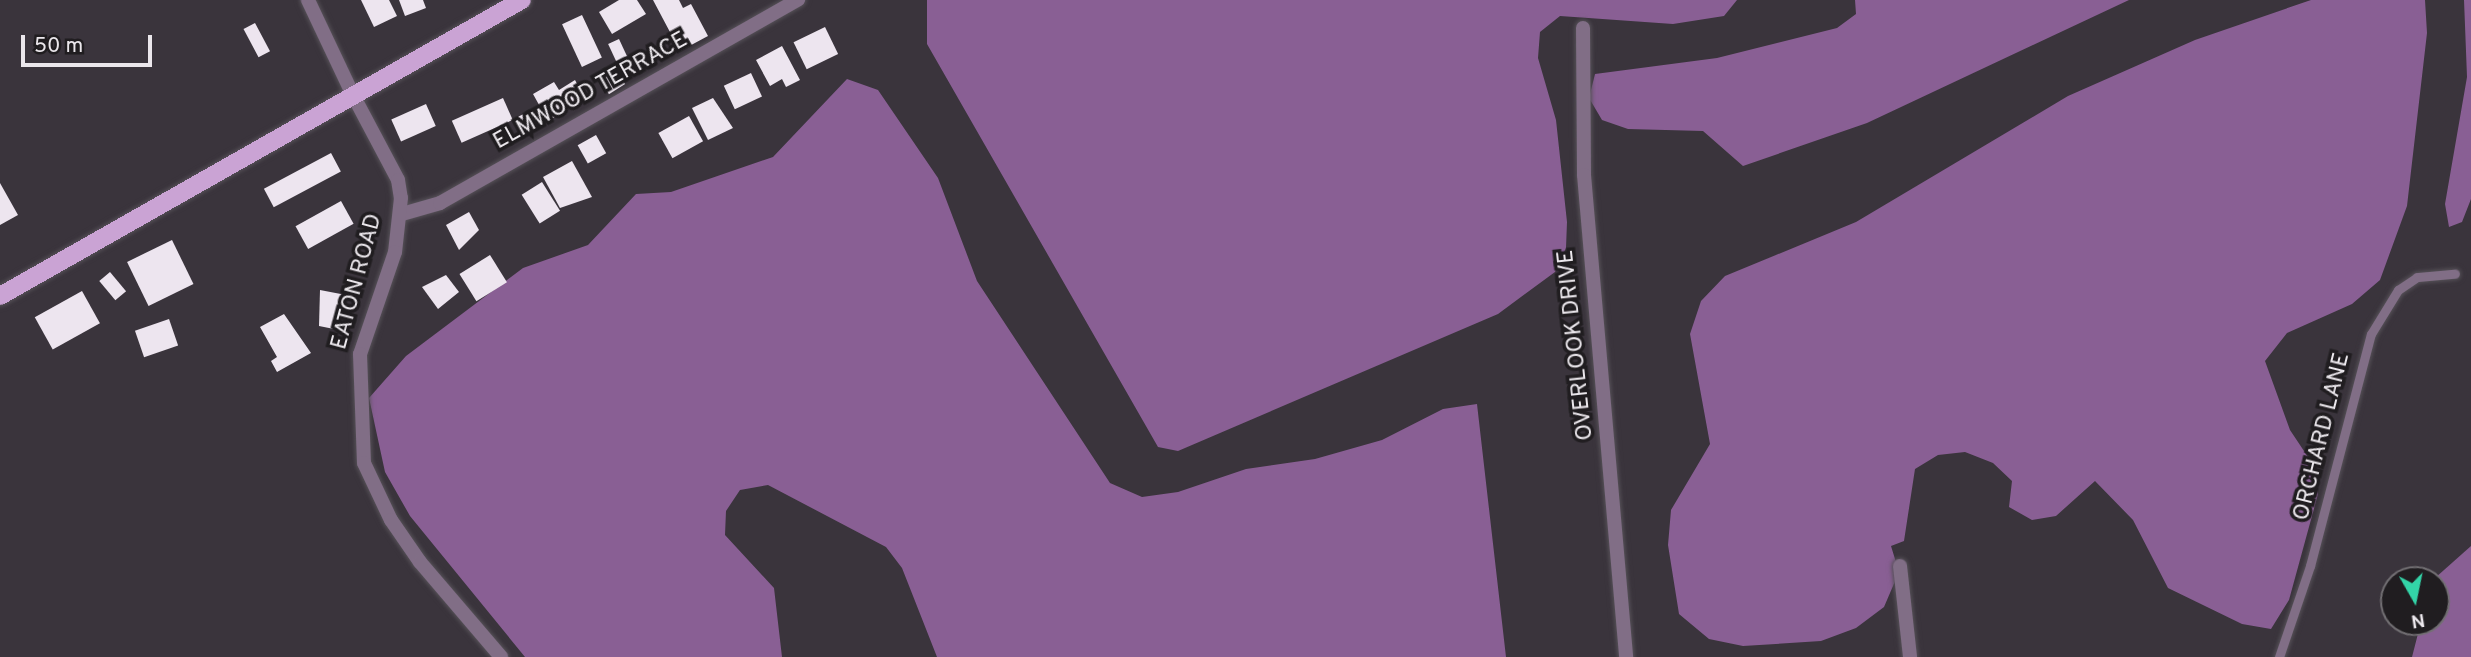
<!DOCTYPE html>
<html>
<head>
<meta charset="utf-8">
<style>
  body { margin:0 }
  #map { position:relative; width:2471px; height:657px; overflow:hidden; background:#3a343c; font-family:Overpass,sans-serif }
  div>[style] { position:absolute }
  .forest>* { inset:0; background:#895f94 }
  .building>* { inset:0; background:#ede5ef; transform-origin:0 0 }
  .roads { filter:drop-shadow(0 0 2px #565158) drop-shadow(0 0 2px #565158) }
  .service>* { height:9px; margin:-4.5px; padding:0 4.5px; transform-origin:4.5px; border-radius:4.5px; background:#816e86 }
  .minor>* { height:14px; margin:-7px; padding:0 7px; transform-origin:7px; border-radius:7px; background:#816e86 }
  .tertiary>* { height:14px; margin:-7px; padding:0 7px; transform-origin:7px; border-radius:7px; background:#816e86 }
  .primary>* { height:18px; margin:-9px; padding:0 9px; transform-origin:9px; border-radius:9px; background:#caa3d4 }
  span { translate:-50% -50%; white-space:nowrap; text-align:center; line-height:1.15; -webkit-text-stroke:7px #201d20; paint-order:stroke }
  .street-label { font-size:23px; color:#ebe7ec }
  .north { position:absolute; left:2380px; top:566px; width:70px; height:70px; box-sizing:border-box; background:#201d20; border:2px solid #716e72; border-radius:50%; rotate:171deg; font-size:19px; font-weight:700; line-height:28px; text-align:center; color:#ebe7ec }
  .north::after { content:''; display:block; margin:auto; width:24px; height:32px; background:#33d4a8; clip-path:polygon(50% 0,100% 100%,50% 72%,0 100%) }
  .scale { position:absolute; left:21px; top:35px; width:131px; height:32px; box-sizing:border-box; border:4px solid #ebe7ec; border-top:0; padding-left:9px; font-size:21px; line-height:24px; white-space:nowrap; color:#ebe7ec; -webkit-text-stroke:5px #201d20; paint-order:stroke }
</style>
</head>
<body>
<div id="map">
  <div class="forest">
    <i style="clip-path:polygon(927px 0,1737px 0,1724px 16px,1673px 24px,1560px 16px,1540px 32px,1538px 58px,1556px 120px,1567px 222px,1566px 248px,1555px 272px,1498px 314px,1178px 451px,1158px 447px,927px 44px)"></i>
    <i style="clip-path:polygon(1855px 0,2129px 0,1867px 123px,1743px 166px,1703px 131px,1628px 129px,1602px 120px,1589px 98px,1595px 74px,1717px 58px,1837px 28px,1856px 14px)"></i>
    <i style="clip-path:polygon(2311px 0,2425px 0,2427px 33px,2407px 206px,2380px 280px,2352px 304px,2287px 333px,2265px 361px,2290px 430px,2310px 460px,2318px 494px,2289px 600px,2271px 629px,2242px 624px,2168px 588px,2133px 520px,2095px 481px,2056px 516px,2032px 520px,2009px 507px,2012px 481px,1993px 463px,1965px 452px,1938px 455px,1915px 469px,1904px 541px,1891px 546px,1899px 572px,1884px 607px,1856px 628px,1821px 641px,1743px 646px,1709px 639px,1679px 614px,1668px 545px,1671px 510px,1710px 444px,1690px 334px,1701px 301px,1725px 276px,1856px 222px,2068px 96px,2195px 40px)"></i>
    <i style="clip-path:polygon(2464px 0,2471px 0,2471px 199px,2462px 222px,2449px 227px,2445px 204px,2467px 77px)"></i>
    <i style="clip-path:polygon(847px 79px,878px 90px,938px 178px,977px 281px,1110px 483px,1142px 497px,1178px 492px,1246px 469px,1315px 459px,1382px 440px,1443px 409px,1477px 404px,1506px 657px,937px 657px,902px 568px,886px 547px,768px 485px,740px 490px,726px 511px,725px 535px,774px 588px,782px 657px,525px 657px,410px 516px,385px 472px,369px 398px,406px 356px,523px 268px,588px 245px,636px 194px,671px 192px,773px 157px)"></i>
    <i style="clip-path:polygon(2471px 546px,2471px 657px,2412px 657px,2421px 622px,2436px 622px,2435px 578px)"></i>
  </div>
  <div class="building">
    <i style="clip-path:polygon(361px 0,389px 0,397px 16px,374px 27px)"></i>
    <i style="clip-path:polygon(399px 0,423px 0,426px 8px,405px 16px)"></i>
    <i style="clip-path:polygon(619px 0,637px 0,646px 14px,612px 34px,599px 12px)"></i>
    <i style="clip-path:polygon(653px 0,679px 0,683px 8px,691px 4px,708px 36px,680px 51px)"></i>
    <i style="left:582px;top:15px;width:47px;height:22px;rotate:65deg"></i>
    <i style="left:255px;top:23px;width:32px;height:13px;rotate:62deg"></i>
    <i style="left:825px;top:27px;width:30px;height:35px;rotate:64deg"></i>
    <i style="left:619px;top:39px;width:19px;height:12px;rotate:65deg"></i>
    <i style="clip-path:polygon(782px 46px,800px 80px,786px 87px,782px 79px,770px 86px,756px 60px)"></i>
    <i style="left:615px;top:68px;width:19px;height:19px;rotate:58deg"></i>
    <i style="left:751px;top:73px;width:26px;height:30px;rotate:65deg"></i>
    <i style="clip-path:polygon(575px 80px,585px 99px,548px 121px,533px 94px,554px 82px,559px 90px)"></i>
    <i style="left:503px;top:98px;width:24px;height:56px;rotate:66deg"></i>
    <i style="clip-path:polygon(713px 98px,733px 128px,708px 140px,692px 108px)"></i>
    <i style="left:426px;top:104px;width:24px;height:38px;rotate:66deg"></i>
    <i style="left:533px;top:109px;width:17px;height:21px;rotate:62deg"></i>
    <i style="left:689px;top:116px;width:29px;height:35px;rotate:61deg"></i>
    <i style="left:596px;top:135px;width:21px;height:21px;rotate:61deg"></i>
    <i style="left:331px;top:153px;width:21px;height:76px;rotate:62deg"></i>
    <i style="clip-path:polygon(572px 161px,592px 197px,560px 208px,543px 177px)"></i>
    <i style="left:542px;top:182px;width:34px;height:24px;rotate:58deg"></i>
    <i style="clip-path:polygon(0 183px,18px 215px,0 225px)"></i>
    <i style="left:341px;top:201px;width:26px;height:52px;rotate:61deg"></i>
    <i style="clip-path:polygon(469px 212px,479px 230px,459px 250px,446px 225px)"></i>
    <i style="left:172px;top:240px;width:49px;height:50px;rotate:64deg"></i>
    <i style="left:490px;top:255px;width:32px;height:36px;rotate:58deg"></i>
    <i style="left:110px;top:272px;width:25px;height:14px;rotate:50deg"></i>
    <i style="clip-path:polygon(446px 275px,459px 292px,438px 309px,422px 287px)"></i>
    <i style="clip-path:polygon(320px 290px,346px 295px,339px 330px,319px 326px)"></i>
    <i style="left:82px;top:291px;width:37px;height:54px;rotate:61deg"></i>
    <i style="clip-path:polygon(284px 314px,311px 353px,277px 372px,271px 361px,277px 357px,260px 327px)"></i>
    <i style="left:169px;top:319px;width:28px;height:36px;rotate:71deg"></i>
  </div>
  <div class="roads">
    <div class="service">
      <i style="left:2279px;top:657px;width:96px;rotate:-71.2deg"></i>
      <i style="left:2310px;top:566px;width:240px;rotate:-75.3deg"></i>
      <i style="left:2371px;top:334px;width:52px;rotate:-58.5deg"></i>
      <i style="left:2398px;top:290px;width:23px;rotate:-34deg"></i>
      <i style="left:2417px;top:277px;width:38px;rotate:-5deg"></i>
    </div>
    <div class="minor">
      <i style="left:308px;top:0;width:105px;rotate:64.7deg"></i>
      <i style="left:1583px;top:28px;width:147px;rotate:89.6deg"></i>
      <i style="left:1584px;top:175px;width:484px;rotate:85deg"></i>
      <i style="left:402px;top:214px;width:40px;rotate:-16deg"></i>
      <i style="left:440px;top:203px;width:412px;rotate:-29.6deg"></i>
      <i style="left:1900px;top:566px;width:92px;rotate:83.7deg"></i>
    </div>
    <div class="tertiary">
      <i style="left:353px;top:95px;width:96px;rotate:62.1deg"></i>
      <i style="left:398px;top:180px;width:18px;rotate:81deg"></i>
      <i style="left:401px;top:198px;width:54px;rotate:96.3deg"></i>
      <i style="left:395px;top:252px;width:108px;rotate:108.9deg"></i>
      <i style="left:360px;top:354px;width:109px;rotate:87.9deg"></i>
      <i style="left:364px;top:463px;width:63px;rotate:64.7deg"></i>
      <i style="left:391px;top:520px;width:51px;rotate:55.4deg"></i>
      <i style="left:420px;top:562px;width:125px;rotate:49.5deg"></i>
    </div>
    <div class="primary">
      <i style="left:0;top:296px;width:600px;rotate:-29.56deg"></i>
    </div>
  </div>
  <div class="street-label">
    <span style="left:591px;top:92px;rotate:-29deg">ELMWOOD TERRACE</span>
    <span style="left:358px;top:282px;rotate:-75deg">EATON ROAD</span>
    <span style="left:1577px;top:345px;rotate:-96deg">OVERLOOK DRIVE</span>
    <span style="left:2323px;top:437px;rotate:-76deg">ORCHARD LANE</span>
  </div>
  <div class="north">N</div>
  <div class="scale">50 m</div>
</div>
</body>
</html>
